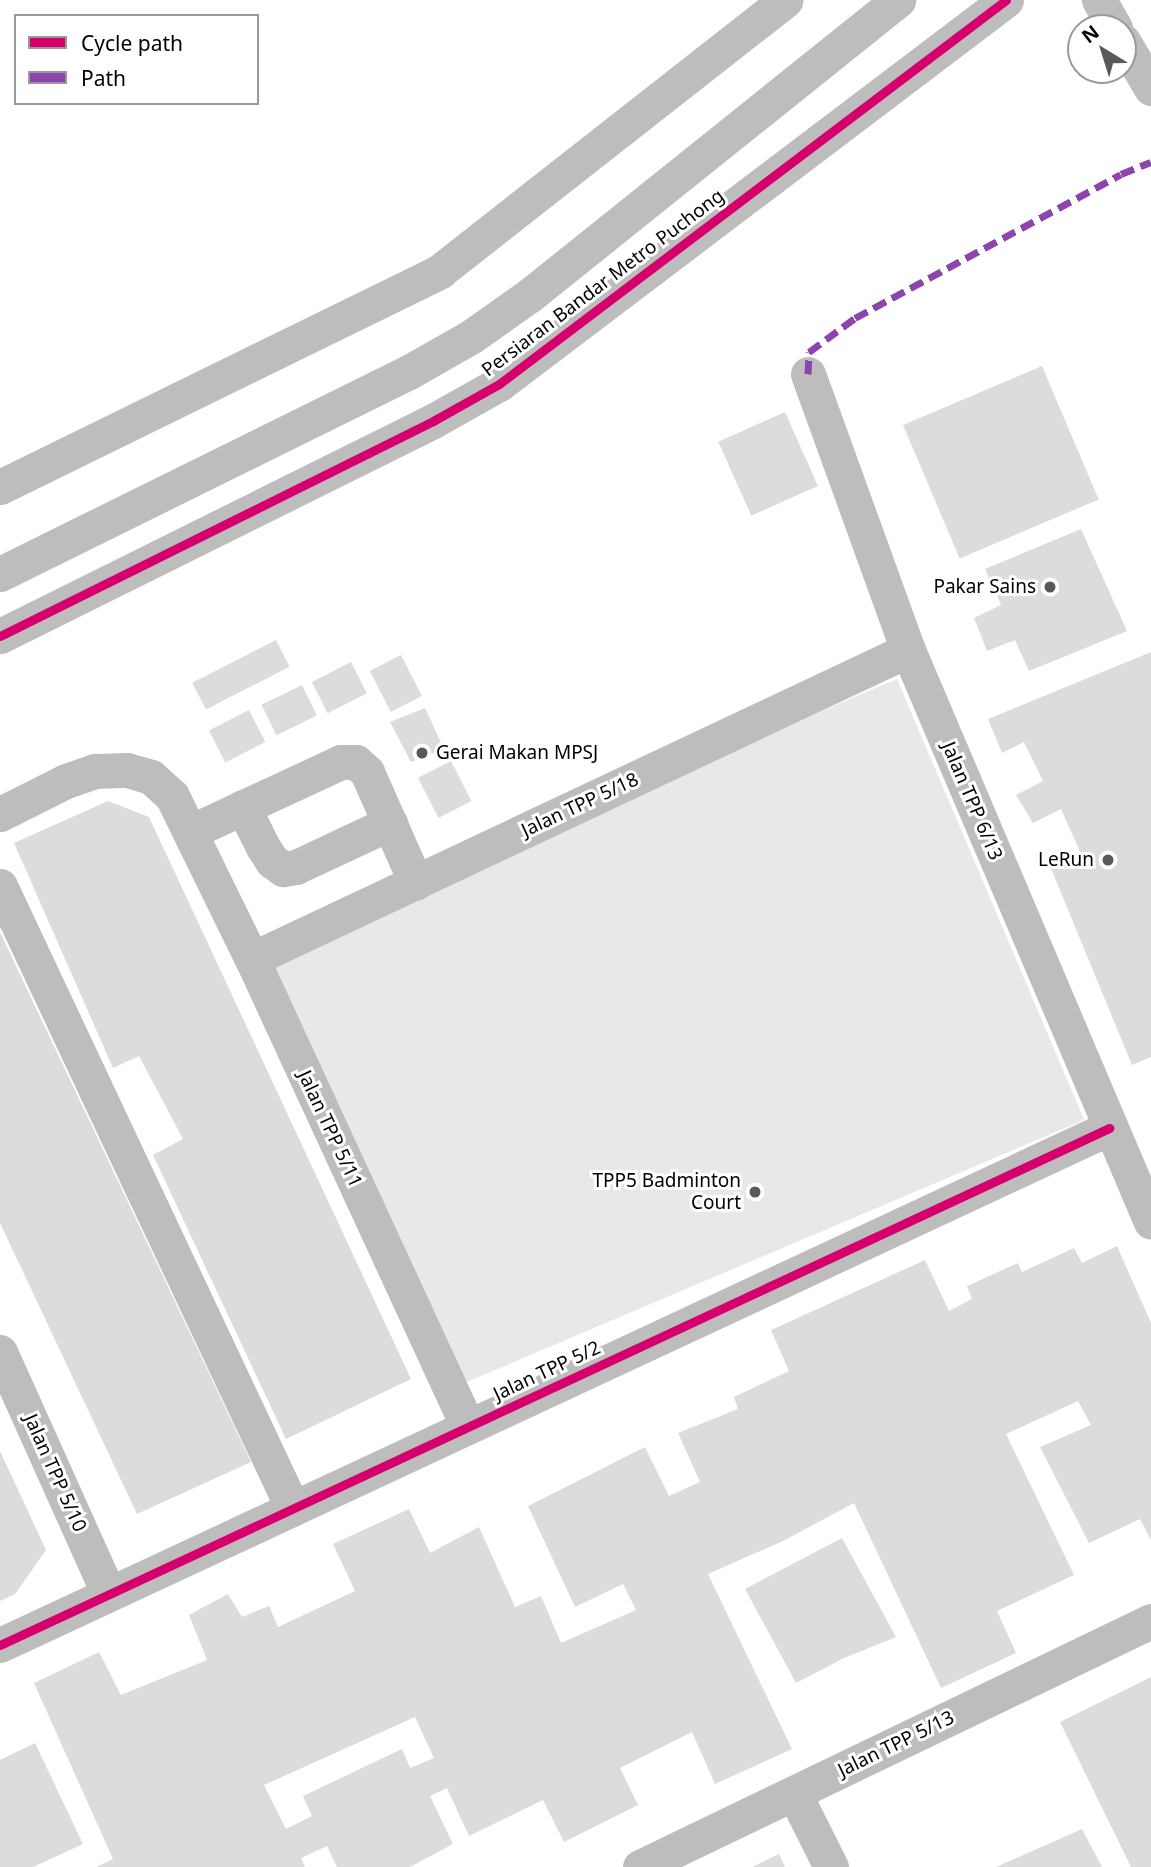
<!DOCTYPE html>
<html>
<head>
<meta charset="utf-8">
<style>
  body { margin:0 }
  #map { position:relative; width:1151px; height:1867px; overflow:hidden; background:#fff; font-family:"Noto Sans",sans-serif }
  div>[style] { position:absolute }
  .green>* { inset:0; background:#e8e8e8; transform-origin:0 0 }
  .building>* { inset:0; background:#dcdcdc; transform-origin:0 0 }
  .minor>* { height:35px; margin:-17.5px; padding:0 17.5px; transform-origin:17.5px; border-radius:17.5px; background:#bdbdbd }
  .quiet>* { height:7px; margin-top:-3.5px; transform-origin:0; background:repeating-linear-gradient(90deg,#8e44ad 0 14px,transparent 0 21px) }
  .cycleway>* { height:9px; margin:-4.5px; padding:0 4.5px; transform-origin:4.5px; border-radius:4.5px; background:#d6006c }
  .dots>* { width:19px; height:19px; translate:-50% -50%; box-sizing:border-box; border:4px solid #fff; border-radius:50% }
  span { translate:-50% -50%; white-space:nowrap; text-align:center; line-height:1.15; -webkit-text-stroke:6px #fff; paint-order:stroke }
  .street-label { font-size:19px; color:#000 }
  .poi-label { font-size:19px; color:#000 }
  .right { translate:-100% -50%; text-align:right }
  .left { translate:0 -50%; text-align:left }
  .legend { position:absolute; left:14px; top:14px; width:245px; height:91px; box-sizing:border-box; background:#fff; border:2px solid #999; margin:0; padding:9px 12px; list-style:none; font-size:21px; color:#000 }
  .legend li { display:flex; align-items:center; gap:14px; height:35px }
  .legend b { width:35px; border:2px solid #999 }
  .north { position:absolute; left:1067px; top:14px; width:70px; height:70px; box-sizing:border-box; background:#fff; border:2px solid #999; border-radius:50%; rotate:322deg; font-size:19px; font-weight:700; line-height:28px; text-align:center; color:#000 }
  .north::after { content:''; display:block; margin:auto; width:24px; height:32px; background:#595959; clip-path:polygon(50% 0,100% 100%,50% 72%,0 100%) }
</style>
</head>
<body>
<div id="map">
  <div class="green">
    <i style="left:897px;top:679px;width:479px;height:685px;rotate:67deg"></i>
  </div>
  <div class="building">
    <i style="left:1042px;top:366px;width:145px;height:151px;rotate:67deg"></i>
    <i style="left:785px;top:412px;width:81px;height:73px;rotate:66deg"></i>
    <i style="clip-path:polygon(1081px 529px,1127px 631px,1029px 671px,1015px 640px,987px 651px,974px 618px,1001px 605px,985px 569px)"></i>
    <i style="left:276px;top:640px;width:30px;height:94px;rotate:63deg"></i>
    <i style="clip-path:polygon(1151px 652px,1151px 1057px,1132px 1065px,1050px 866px,1081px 854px,1061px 809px,1033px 823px,1016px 795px,1043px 781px,1024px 742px,1002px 753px,988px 719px)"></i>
    <i style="left:401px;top:655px;width:46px;height:35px;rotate:63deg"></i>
    <i style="left:351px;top:662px;width:35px;height:44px;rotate:63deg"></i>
    <i style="left:302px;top:685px;width:34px;height:45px;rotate:64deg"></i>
    <i style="clip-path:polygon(425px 708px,444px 749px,411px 762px,390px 722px)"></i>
    <i style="left:249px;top:710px;width:36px;height:45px;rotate:63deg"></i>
    <i style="left:451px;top:761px;width:45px;height:37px;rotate:63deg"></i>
    <i style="clip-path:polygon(108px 801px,149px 817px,411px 1379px,286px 1439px,153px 1155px,183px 1139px,139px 1056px,113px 1068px,14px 843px)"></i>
    <i style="clip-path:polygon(0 932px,251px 1462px,137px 1514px,0 1223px)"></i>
    <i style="clip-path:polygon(evenodd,1117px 1246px,1151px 1323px,1151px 1540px,1140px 1519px,1089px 1543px,1040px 1447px,1091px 1425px,1078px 1401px,1006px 1434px,1074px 1575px,997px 1611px,1016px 1653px,941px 1688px,854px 1503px,783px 1541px,708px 1574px,792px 1749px,715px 1784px,692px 1732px,620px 1768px,638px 1805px,564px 1842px,543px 1800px,469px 1836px,447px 1788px,430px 1796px,453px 1844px,410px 1867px,337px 1867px,327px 1846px,301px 1858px,305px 1867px,96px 1867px,113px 1859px,34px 1683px,99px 1652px,121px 1695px,207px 1660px,189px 1615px,228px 1594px,242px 1617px,269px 1606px,278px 1627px,355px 1591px,333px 1544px,409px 1509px,430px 1553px,479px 1527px,515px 1607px,541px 1596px,561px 1643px,636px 1610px,623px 1584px,575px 1607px,528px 1506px,645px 1447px,669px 1496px,700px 1482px,678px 1433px,738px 1409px,734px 1397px,789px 1371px,771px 1330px,925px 1260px,949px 1311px,972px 1299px,967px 1286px,1018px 1263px,1022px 1272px,1074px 1248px,1082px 1263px,1117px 1246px,415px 1717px,434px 1758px,410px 1768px,402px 1749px,303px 1796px,312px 1816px,286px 1829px,264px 1785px,415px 1717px)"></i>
    <i style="clip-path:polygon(0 1451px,46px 1550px,15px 1594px,0 1601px)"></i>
    <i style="clip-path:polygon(842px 1538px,896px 1637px,844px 1658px,796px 1683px,745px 1589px)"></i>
    <i style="clip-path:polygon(1151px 1677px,1151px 1867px,1131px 1867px,1060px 1722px)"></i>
    <i style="clip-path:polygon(35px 1743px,83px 1844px,33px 1867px,0 1867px,0 1760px)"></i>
    <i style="clip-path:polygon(1082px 1829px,1102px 1867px,996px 1867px)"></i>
    <i style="clip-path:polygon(779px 1854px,785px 1867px,752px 1867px)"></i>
  </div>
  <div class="minor">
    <i style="left:1099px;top:0;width:32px;rotate:60deg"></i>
    <i style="left:1123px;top:41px;width:55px;rotate:59.2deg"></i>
    <i style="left:808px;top:374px;width:294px;rotate:70.1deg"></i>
    <i style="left:908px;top:650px;width:621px;rotate:66.98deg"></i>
    <i style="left:0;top:487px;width:490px;rotate:-26.1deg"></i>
    <i style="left:440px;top:271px;width:439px;rotate:-38.1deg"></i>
    <i style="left:0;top:574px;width:456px;rotate:-26.3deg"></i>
    <i style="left:409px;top:372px;width:73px;rotate:-29.7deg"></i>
    <i style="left:472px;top:336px;width:71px;rotate:-35.3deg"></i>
    <i style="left:530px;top:295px;width:472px;rotate:-38.7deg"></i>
    <i style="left:0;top:636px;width:483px;rotate:-26.4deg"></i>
    <i style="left:433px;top:421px;width:76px;rotate:-29.3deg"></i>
    <i style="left:499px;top:384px;width:636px;rotate:-37.14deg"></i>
    <i style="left:243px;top:807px;width:45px;rotate:63.4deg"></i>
    <i style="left:263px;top:847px;width:17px;rotate:57deg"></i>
    <i style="left:272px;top:861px;width:14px;rotate:36deg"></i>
    <i style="left:283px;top:869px;width:13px;rotate:-9deg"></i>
    <i style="left:296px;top:867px;width:104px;rotate:-25.1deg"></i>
    <i style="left:0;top:814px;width:74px;rotate:-26.6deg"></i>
    <i style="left:66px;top:781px;width:31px;rotate:-19deg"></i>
    <i style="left:95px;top:771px;width:32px;rotate:-2deg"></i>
    <i style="left:127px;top:770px;width:25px;rotate:16deg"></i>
    <i style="left:151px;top:777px;width:28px;rotate:42deg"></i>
    <i style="left:172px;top:796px;width:182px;rotate:63.9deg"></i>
    <i style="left:252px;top:959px;width:515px;rotate:65.22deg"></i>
    <i style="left:190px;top:832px;width:166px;rotate:-24.9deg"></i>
    <i style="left:341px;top:762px;width:15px"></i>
    <i style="left:356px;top:762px;width:15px;rotate:42deg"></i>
    <i style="left:367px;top:772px;width:121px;rotate:66.2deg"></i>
    <i style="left:0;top:886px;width:688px;rotate:64.81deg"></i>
    <i style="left:252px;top:959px;width:725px;rotate:-25.22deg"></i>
    <i style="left:0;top:1352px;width:265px;rotate:65.8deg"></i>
    <i style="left:0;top:1645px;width:1224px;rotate:-24.99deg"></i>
    <i style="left:794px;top:1793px;width:83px;rotate:63.4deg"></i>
    <i style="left:640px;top:1867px;width:567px;rotate:-25.71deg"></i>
  </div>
  <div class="quiet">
    <i style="left:808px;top:374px;width:22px;rotate:-87deg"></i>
    <i style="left:809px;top:352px;width:57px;rotate:-36.5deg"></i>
    <i style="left:855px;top:318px;width:302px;rotate:-28.4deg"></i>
    <i style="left:1121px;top:174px;width:32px;rotate:-22deg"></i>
  </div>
  <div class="cycleway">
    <i style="left:0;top:636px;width:483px;rotate:-26.4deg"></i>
    <i style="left:433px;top:421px;width:76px;rotate:-29.3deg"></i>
    <i style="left:499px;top:384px;width:636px;rotate:-37.14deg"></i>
    <i style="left:0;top:1645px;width:1224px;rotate:-24.99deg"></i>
  </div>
  <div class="dots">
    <i style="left:1050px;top:587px;background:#595959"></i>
    <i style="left:422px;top:753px;background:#595959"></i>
    <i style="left:1108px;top:860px;background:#595959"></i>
    <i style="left:755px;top:1192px;background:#595959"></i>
  </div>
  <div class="street-label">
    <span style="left:603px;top:283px;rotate:-37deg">Persiaran Bandar Metro Puchong</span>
    <span style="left:972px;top:801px;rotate:67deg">Jalan TPP 6/13</span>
    <span style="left:580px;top:805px;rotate:-25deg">Jalan TPP 5/18</span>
    <span style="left:330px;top:1129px;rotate:65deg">Jalan TPP 5/11</span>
    <span style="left:547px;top:1371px;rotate:-25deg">Jalan TPP 5/2</span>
    <span style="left:55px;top:1473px;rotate:66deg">Jalan TPP 5/10</span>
    <span style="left:896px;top:1744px;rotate:-26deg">Jalan TPP 5/13</span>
  </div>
  <div class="poi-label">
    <span class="right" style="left:1036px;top:587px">Pakar Sains</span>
    <span class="left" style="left:436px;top:753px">Gerai Makan MPSJ</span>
    <span class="right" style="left:1094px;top:860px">LeRun</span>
    <span class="right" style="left:741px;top:1192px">TPP5 Badminton<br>Court</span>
  </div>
  <ul class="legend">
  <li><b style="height:9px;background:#d6006c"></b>Cycle path</li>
  <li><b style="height:9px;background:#8e44ad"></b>Path</li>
  </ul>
  <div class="north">N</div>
</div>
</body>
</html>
